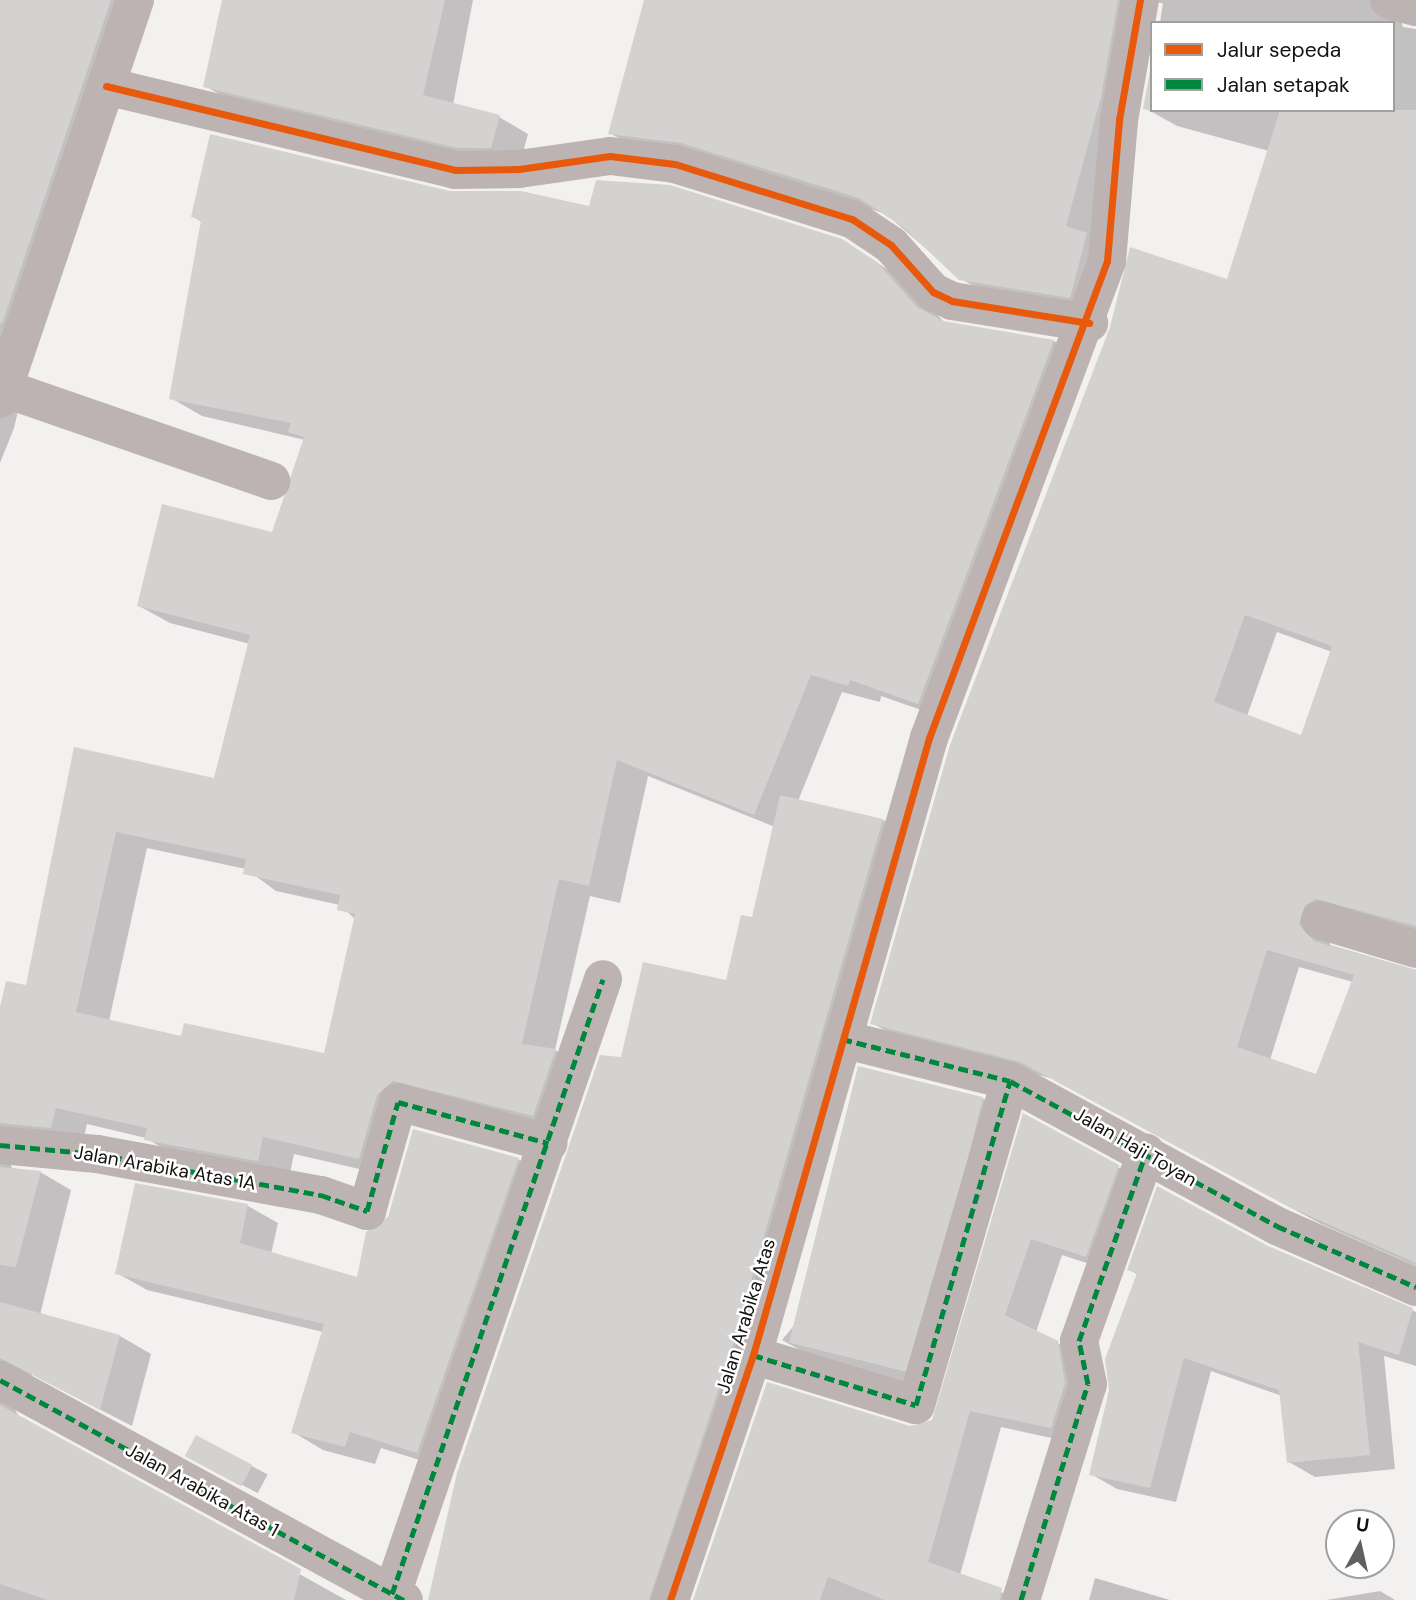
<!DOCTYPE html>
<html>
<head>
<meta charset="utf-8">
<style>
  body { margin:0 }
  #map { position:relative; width:1416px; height:1600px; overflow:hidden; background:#f3f1f0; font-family:"DM Sans",sans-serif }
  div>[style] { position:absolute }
  .shadow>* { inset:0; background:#0003; transform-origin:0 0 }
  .building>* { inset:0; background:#d3d2d1; transform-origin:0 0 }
  .minor>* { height:38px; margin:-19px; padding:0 19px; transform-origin:19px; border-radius:19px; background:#bdb3b2 }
  .quiet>* { height:5px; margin-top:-2.5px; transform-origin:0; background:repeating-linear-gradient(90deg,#00873e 0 10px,transparent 0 15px) }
  .cycleway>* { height:7px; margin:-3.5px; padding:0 3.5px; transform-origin:3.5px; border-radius:3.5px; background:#e8590c }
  span { translate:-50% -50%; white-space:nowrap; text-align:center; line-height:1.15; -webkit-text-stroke:5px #fff; paint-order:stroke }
  .street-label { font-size:19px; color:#131211 }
  .legend { position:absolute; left:1150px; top:21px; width:245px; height:91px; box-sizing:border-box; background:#fff; border:2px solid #a1a0a0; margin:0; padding:9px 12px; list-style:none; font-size:21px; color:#131211 }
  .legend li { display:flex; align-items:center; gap:14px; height:35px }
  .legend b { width:35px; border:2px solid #a1a0a0 }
  .north { position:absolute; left:1325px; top:1509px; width:70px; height:70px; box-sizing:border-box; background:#fff; border:2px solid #a1a0a0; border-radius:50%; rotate:8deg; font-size:19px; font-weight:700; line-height:28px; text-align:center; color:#131211 }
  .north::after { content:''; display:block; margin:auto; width:24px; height:32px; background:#61605f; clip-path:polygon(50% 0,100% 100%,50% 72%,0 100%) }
</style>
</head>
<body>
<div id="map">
  <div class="shadow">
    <i style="clip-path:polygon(0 0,116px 0,14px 428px,0 463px)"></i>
    <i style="clip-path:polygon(224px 0,473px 0,453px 105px,499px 117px,528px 134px,520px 164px,488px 164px,235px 103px,205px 86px)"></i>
    <i style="clip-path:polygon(evenodd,646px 0,1413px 0,1399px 14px,1403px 27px,1416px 29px,1416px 935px,1330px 933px,1330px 945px,1416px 970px,1416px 1266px,1321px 1224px,1054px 1079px,904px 1041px,872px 1023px,1228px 281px,1269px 151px,1177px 126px,1145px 108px,1393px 110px,1393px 23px,1160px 23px,1163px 3px,1156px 3px,1102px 315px,992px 297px,960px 278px,886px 214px,715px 161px,642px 152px,610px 133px,646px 0,1277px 632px,1332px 652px,1302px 737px,1247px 716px,1277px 632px,646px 0,1299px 967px,1353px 982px,1317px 1076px,1270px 1060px,1299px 967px)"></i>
    <i style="clip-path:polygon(evenodd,450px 193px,842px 241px,908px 282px,945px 323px,1054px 341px,1085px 359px,950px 720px,881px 696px,880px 702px,842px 692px,798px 801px,883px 820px,914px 838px,687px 1600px,430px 1600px,622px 1060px,727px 982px,753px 920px,775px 827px,648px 776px,620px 903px,590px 896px,555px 1050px,586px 1068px,564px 1133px,408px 1113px,390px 1176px,294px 1154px,289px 1178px,177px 1157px,146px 1138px,87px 1124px,82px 1145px,9px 1161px,12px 1168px,40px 1172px,71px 1190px,40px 1315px,120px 1336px,151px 1354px,132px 1426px,33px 1375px,19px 1379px,9px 1400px,20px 1418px,346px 1600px,0 1600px,0 1015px,27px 987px,75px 749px,215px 780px,250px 644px,170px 623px,139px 606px,274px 534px,305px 440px,202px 416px,171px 398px,202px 222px,193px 217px,450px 193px,147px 848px,246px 869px,276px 891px,340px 905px,355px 919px,326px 1055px,182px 1038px,109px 1021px,147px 848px)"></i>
    <i style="clip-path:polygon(982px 1098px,1009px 1114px,928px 1392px,809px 1355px,782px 1340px)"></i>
    <i style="clip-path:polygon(1024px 1116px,1149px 1184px,1117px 1273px,1062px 1255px,1036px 1332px,1089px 1360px,1083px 1445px,1001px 1427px,960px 1575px,1020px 1600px,695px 1600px,910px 1428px,933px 1422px)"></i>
    <i style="clip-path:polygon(518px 1159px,548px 1177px,448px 1469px,381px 1448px,375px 1464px,323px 1450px,293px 1432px,323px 1332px,147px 1290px,117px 1273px,248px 1206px,278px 1223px,271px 1254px,358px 1280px)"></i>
    <i style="clip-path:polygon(1267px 1248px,1416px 1312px,1416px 1366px,1384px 1356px,1395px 1469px,1315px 1477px,1289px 1462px,1282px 1396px,1211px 1371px,1176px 1502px,1117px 1489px,1091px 1474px,1138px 1275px,1130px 1270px)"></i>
    <i style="left:197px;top:1437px;width:80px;height:21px;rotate:28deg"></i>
    <i style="clip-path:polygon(1095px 1578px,1170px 1600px,1089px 1600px)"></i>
    <i style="clip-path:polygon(1380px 1591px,1395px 1600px,1327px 1600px)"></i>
  </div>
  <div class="building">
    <i style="clip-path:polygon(0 0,111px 0,2px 324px,0 323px)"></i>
    <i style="clip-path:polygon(222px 0,445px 0,423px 95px,500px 115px,491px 148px,457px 148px,203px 87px)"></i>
    <i style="clip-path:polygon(644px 0,1118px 0,1101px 97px,1066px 226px,1087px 233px,1070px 298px,959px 280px,903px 227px,859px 198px,681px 143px,608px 134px)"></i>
    <i style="clip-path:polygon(1152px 60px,1152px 111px,1143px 109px)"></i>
    <i style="clip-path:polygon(evenodd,1280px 110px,1416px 110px,1416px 926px,1316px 899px,1305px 905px,1299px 924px,1314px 941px,1416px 970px,1416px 1263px,1287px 1206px,1020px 1062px,870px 1024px,950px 745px,1110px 327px,1130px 247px,1227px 279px,1280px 110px,1245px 615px,1332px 646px,1301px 735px,1214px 702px,1245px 615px,1280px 110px,1267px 950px,1354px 975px,1316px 1074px,1237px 1047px,1267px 950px)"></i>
    <i style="clip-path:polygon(evenodd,210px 134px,450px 191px,521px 191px,589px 206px,596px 180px,670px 185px,842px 239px,877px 262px,917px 307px,943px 321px,1054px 340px,918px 704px,850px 680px,848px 686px,811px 675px,754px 815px,617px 760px,589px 886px,559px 879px,522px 1044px,556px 1049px,533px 1116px,393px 1081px,377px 1095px,359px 1159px,263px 1137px,258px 1161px,144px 1140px,147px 1128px,56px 1108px,51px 1128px,0 1123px,0 1007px,6px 981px,26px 985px,74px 747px,214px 778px,250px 635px,137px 606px,162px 504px,272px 532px,304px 437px,288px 432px,291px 423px,169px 399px,201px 220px,191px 217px,210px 134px,116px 832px,246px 859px,243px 874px,340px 895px,337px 910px,355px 914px,324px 1053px,184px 1023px,181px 1036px,76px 1012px,116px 832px)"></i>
    <i style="clip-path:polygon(780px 795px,883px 819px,732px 1348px,649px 1600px,428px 1600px,457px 1473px,600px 1055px,621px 1057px,643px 962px,726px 980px,741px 915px,752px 917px)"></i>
    <i style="left:858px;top:1066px;width:129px;height:285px;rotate:14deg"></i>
    <i style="clip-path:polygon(1023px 1113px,1119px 1165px,1086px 1257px,1031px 1239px,1005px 1315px,1058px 1341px,1065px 1383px,1051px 1428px,970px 1411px,928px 1562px,1002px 1588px,1000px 1600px,885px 1600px,828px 1577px,820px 1600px,693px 1600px,767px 1382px,910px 1426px,932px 1420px)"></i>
    <i style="clip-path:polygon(413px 1129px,519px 1158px,417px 1453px,350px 1432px,345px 1447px,291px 1433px,324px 1324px,115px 1274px,135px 1183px,248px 1204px,240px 1243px,357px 1277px,366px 1232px,388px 1217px)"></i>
    <i style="clip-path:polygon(0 1167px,41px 1171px,16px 1267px,0 1265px)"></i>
    <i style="clip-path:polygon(1157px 1186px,1268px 1246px,1413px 1308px,1399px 1355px,1358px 1342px,1370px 1455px,1287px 1463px,1279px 1390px,1184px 1358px,1150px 1488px,1089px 1475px,1109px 1390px,1105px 1359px,1137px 1273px,1127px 1270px)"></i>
    <i style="clip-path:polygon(0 1302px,120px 1335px,100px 1410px,0 1358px)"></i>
    <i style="clip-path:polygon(0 1405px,301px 1569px,294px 1600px,48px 1600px,0 1584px)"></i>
    <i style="left:196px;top:1435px;width:64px;height:24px;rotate:28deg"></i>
  </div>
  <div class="minor">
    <i style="left:1389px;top:0;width:28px;rotate:15deg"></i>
    <i style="left:106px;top:86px;width:359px;rotate:13.5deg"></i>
    <i style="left:455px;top:170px;width:64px;rotate:-0.9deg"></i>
    <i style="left:519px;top:169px;width:92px;rotate:-8.1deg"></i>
    <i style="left:610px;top:156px;width:65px;rotate:7deg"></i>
    <i style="left:675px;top:164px;width:185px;rotate:17.3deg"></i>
    <i style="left:852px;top:219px;width:47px;rotate:33.7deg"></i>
    <i style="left:891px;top:245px;width:63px;rotate:48.2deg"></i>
    <i style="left:933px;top:292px;width:21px;rotate:25deg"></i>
    <i style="left:952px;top:301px;width:139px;rotate:9.1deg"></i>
    <i style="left:3px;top:388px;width:284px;rotate:19.1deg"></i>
    <i style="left:0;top:399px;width:421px;rotate:-71.3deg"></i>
    <i style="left:1320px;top:920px;width:100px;rotate:16.8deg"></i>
    <i style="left:842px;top:1039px;width:173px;rotate:14deg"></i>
    <i style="left:1010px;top:1081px;width:304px;rotate:28.5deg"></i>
    <i style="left:1277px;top:1226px;width:152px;rotate:23.7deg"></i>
    <i style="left:0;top:1145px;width:97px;rotate:5.3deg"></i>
    <i style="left:97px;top:1154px;width:228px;rotate:10.4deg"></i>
    <i style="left:321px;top:1195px;width:49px;rotate:19.2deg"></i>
    <i style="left:367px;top:1211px;width:113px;rotate:-74.1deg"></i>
    <i style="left:398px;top:1102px;width:156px;rotate:15.3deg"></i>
    <i style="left:753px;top:1355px;width:170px;rotate:17.1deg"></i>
    <i style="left:916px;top:1405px;width:337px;rotate:-73.8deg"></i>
    <i style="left:0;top:1380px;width:460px;rotate:28.6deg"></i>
    <i style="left:392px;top:1594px;width:650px;rotate:-71.06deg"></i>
    <i style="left:670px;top:1600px;width:259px;rotate:-71.3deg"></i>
    <i style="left:753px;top:1355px;width:642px;rotate:-74.08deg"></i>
    <i style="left:929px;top:738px;width:509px;rotate:-69.54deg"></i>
    <i style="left:1107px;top:261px;width:142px;rotate:-85.1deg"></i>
    <i style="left:1119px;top:120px;width:122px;rotate:-80.1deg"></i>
    <i style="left:1021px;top:1600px;width:226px;rotate:-72.8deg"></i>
    <i style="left:1088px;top:1384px;width:44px;rotate:-101.8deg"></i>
    <i style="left:1079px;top:1341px;width:200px;rotate:-70.4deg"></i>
  </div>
  <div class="quiet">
    <i style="left:842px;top:1039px;width:173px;rotate:14deg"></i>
    <i style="left:1010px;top:1081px;width:304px;rotate:28.5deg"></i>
    <i style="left:1277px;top:1226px;width:152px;rotate:23.7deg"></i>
    <i style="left:0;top:1145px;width:97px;rotate:5.3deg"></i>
    <i style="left:97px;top:1154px;width:228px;rotate:10.4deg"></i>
    <i style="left:321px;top:1195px;width:49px;rotate:19.2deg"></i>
    <i style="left:367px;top:1211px;width:113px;rotate:-74.1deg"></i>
    <i style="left:398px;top:1102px;width:156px;rotate:15.3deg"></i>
    <i style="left:753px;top:1355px;width:170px;rotate:17.1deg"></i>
    <i style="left:916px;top:1405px;width:337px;rotate:-73.8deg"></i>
    <i style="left:0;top:1380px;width:460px;rotate:28.6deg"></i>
    <i style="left:392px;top:1594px;width:650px;rotate:-71.06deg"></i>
    <i style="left:1021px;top:1600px;width:226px;rotate:-72.8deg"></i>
    <i style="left:1088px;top:1384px;width:44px;rotate:-101.8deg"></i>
    <i style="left:1079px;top:1341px;width:200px;rotate:-70.4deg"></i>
  </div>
  <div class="cycleway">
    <i style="left:106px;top:86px;width:359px;rotate:13.5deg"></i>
    <i style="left:455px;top:170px;width:64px;rotate:-0.9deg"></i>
    <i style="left:519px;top:169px;width:92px;rotate:-8.1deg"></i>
    <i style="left:610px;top:156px;width:65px;rotate:7deg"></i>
    <i style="left:675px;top:164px;width:185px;rotate:17.3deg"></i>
    <i style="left:852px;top:219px;width:47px;rotate:33.7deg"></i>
    <i style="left:891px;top:245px;width:63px;rotate:48.2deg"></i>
    <i style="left:933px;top:292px;width:21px;rotate:25deg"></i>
    <i style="left:952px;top:301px;width:139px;rotate:9.1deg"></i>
    <i style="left:670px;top:1600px;width:259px;rotate:-71.3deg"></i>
    <i style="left:753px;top:1355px;width:642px;rotate:-74.08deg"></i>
    <i style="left:929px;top:738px;width:509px;rotate:-69.54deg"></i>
    <i style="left:1107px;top:261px;width:142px;rotate:-85.1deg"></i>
    <i style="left:1119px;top:120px;width:122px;rotate:-80.1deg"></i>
  </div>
  <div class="street-label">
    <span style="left:1135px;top:1147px;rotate:30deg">Jalan Haji Toyan</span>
    <span style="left:165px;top:1168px;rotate:10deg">Jalan Arabika Atas 1A</span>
    <span style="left:746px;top:1316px;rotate:-73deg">Jalan Arabika Atas</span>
    <span style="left:202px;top:1490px;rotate:29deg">Jalan Arabika Atas 1</span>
  </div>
  <ul class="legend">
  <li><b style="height:9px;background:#e8590c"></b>Jalur sepeda</li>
  <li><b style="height:9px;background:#00873e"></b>Jalan setapak</li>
  </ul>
  <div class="north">U</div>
</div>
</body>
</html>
